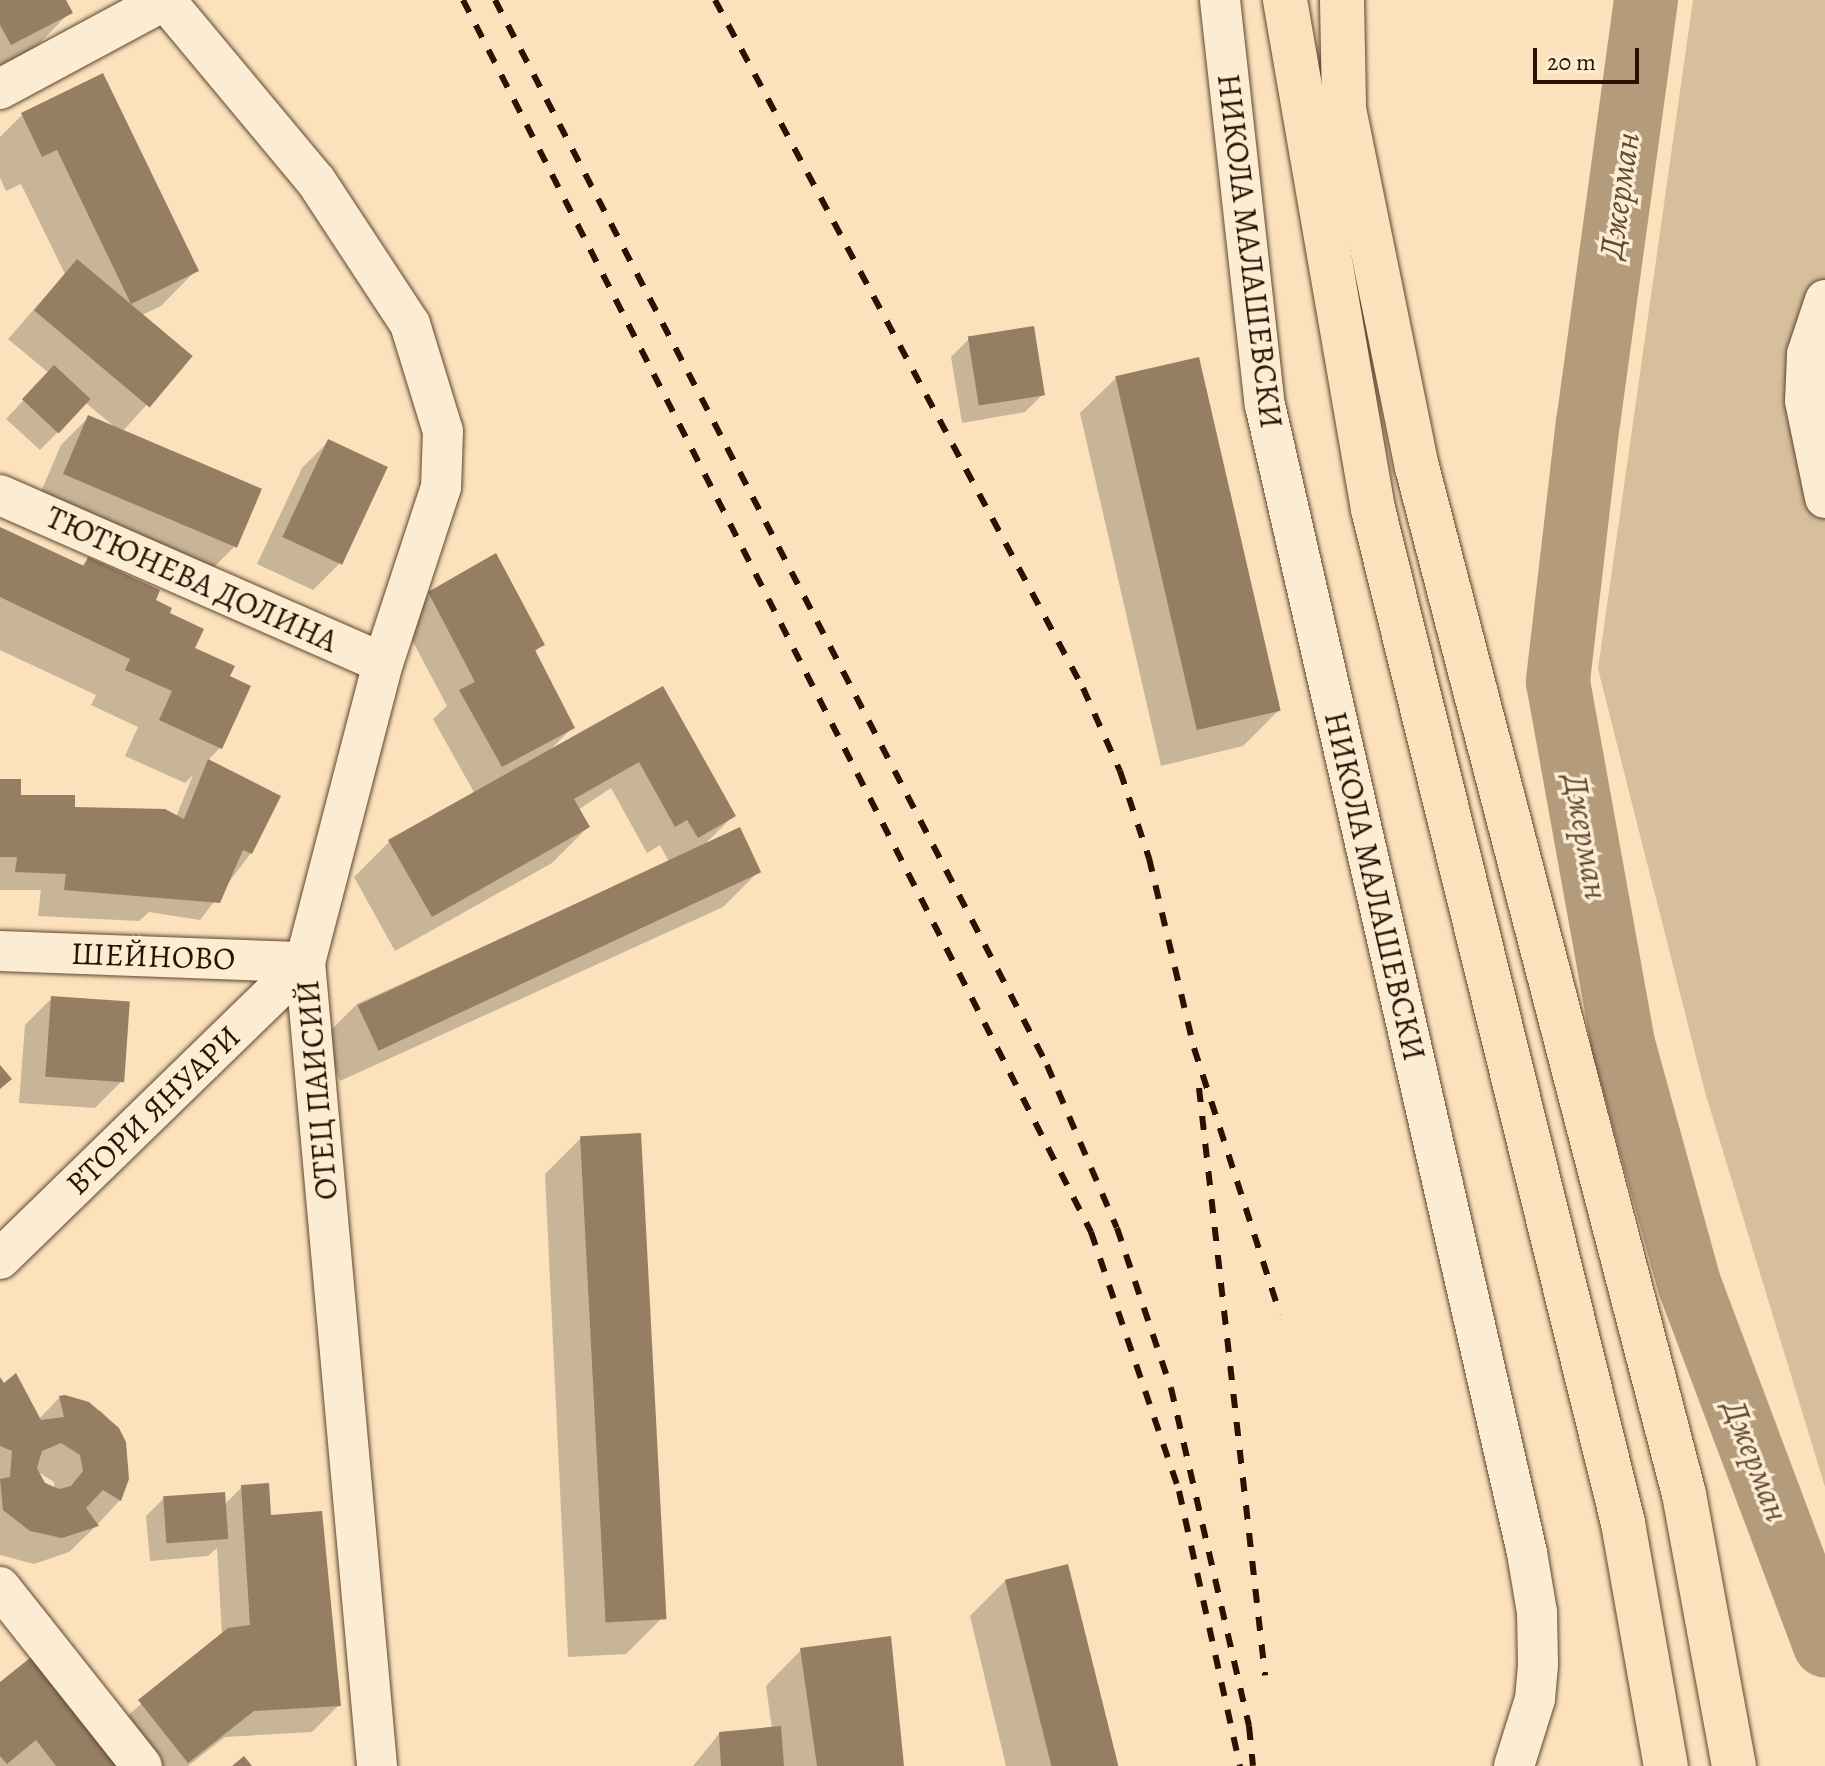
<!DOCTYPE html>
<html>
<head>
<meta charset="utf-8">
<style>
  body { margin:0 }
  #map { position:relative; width:1825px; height:1766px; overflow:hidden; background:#fbe1bc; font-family:Alegreya,serif }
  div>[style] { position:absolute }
  .green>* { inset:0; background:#d7be9c }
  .shadow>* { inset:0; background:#0003 }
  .river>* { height:64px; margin:-32px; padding:0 32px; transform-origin:32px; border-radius:32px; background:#b49b7c }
  .building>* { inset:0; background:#967e62; transform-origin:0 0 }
  .roads { filter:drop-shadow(0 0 2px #5e462f) drop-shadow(0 0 2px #5e462f) }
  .minor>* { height:40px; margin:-20px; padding:0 20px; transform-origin:20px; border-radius:20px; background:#fcecd3 }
  .primary>* { height:44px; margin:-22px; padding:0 22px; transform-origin:22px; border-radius:22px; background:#fbe1bc }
  .rail>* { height:6px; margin-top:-3px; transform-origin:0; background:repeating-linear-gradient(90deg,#291200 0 14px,transparent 0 28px) }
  span { translate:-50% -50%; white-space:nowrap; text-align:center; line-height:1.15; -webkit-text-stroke:7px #fcecd3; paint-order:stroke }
  .street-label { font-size:32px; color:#291200 }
  .water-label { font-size:34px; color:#614932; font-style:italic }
  .scale { position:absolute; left:1533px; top:48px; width:106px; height:36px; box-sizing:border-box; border:4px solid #291200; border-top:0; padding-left:10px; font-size:24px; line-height:28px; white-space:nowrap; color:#291200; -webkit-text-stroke:6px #fcecd3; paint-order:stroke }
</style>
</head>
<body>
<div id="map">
  <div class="green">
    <i style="clip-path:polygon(1693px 0,1825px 0,1825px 1487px,1705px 1092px,1598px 669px)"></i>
  </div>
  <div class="shadow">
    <i style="clip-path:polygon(0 0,64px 0,70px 12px,35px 48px,0 66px)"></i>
    <i style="clip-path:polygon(22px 115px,196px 270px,161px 306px,142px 315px,191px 356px,122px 432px,235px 546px,208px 573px,37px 501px,61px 445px,88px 418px,116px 428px,86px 403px,40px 450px,6px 419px,49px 373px,8px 339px,65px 274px,21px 184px,6px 191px,0 178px,0 137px)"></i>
    <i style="clip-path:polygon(969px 339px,1042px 395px,1025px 412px,962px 423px,951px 357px)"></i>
    <i style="clip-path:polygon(1116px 378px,1278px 711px,1243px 746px,1161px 766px,1080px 413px)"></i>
    <i style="clip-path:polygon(329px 441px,385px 468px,340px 563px,313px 590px,257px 564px,302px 468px)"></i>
    <i style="clip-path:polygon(0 529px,81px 566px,88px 559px,153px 601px,193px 649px,228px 677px,220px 748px,207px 761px,279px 797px,251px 853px,200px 920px,149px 912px,139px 921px,38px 916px,41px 890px,0 890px,0 781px,18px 801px,71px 814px,176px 817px,193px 775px,185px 783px,125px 756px,138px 727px,91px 705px,96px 695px,0 650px)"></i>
    <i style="clip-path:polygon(429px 594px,543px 644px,534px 653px,573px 727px,550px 750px,663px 688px,734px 815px,703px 846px,758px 872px,723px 907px,340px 1081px,321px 1040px,357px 1004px,669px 862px,660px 845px,647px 853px,611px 788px,578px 810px,588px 827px,552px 863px,395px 951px,354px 877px,389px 842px,475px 794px,433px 719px,447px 706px,402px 621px)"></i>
    <i style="clip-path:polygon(52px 998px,122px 1081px,95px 1108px,19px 1103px,25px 1025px)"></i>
    <i style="clip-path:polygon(581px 1138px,662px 1618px,626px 1654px,568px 1657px,545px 1174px)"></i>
    <i style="clip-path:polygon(evenodd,0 1380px,38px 1420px,59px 1398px,101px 1411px,118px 1429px,128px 1467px,120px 1500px,96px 1526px,69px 1552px,34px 1564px,0 1555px,0 1380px,37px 1471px,54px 1482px,55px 1489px,38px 1478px,37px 1471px)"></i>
    <i style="clip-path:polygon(242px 1487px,269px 1517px,339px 1705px,312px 1732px,225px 1737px,188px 1766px,142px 1766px,112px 1729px,222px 1635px,217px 1548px,208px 1556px,150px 1561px,146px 1516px,164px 1498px,224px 1505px)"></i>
    <i style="clip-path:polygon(1006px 1580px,1115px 1766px,1006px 1766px,970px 1616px)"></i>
    <i style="clip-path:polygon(801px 1650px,902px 1766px,693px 1766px,719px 1734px,772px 1729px,766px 1686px)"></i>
    <i style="clip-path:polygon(0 1684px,124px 1766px,0 1766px)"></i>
  </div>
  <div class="river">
    <i style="left:1646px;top:0;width:425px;rotate:97.8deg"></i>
    <i style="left:1588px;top:421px;width:263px;rotate:96.6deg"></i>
    <i style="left:1558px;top:682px;width:371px;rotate:79.8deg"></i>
    <i style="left:1624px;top:1047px;width:248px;rotate:74.6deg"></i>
    <i style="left:1690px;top:1286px;width:384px;rotate:69.4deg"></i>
  </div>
  <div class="building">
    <i style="clip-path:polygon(0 0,66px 0,73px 13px,11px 45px,0 25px)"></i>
    <i style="clip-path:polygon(103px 73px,199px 271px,131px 304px,57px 150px,42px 157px,21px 113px)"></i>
    <i style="left:77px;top:259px;width:151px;height:67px;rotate:40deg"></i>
    <i style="left:1034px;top:326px;width:70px;height:67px;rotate:81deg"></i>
    <i style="left:1199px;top:357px;width:363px;height:86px;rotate:77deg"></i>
    <i style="left:54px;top:365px;width:50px;height:47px;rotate:43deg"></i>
    <i style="left:88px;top:415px;width:189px;height:64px;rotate:23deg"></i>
    <i style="left:328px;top:439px;width:66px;height:108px;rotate:25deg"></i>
    <i style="clip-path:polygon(0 527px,84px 566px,88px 557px,160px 590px,156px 600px,172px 608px,170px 613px,204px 629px,195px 648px,235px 666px,230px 676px,251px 686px,222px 749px,159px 720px,172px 691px,125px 670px,130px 659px,0 597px)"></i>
    <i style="clip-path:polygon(496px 553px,545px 645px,535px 650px,575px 728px,502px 767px,459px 690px,475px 682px,428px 592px)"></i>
    <i style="clip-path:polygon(663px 686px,736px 816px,698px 838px,687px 820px,675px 827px,639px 762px,574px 799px,590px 827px,432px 917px,388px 840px)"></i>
    <i style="clip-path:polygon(208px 759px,281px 796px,252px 854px,243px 850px,220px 903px,64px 890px,66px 874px,15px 872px,17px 857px,0 857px,0 779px,21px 779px,21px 795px,75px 795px,75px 807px,165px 809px,184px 819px)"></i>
    <i style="left:740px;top:827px;width:50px;height:422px;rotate:65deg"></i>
    <i style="left:51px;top:996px;width:79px;height:81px;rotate:4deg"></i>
    <i style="clip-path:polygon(0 1065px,12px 1079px,0 1089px)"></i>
    <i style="left:641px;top:1133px;width:487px;height:61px;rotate:87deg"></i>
    <i style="clip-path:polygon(evenodd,16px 1373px,41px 1420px,64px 1417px,59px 1396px,65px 1395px,89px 1402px,119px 1428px,126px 1442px,129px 1479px,121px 1501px,103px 1490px,86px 1508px,99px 1526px,62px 1538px,30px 1531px,3px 1510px,0 1479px,10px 1477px,12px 1451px,0 1446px,0 1377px,4px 1383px,16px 1373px,61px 1443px,80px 1455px,83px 1471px,71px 1486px,59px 1489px,45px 1483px,37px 1468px,42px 1451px,61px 1443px)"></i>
    <i style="clip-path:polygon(269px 1483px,271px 1515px,322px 1511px,341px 1706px,254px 1711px,188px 1763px,138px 1700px,228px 1628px,250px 1625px,241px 1485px)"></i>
    <i style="left:225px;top:1492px;width:47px;height:62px;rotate:86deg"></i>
    <i style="left:1068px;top:1564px;width:208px;height:65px;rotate:76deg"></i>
    <i style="clip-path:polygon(891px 1636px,904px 1766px,817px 1766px,800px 1648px)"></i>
    <i style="clip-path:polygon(35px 1654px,126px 1766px,56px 1766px,36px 1740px,7px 1764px,0 1756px,0 1682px)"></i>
    <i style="clip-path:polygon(781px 1726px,784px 1766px,721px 1766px,719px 1732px)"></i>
    <i style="clip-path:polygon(244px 1756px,252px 1766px,232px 1766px)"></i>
  </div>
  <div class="roads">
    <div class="minor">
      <i style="left:165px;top:0;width:236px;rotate:50.2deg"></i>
      <i style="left:316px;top:181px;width:171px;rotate:56.7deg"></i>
      <i style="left:410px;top:324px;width:112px;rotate:72.9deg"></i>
      <i style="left:443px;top:431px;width:56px;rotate:92deg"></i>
      <i style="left:441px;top:487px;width:185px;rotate:108.2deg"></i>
      <i style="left:383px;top:663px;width:309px;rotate:104.6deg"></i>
      <i style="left:305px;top:962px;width:807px;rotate:84.88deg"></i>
      <i style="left:1220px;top:0;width:407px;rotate:83.7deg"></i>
      <i style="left:1265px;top:405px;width:1178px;rotate:77.14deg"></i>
      <i style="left:1527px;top:1553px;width:60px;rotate:80.4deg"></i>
      <i style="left:1537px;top:1612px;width:53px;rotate:88.9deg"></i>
      <i style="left:1538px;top:1665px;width:34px;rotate:95deg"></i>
      <i style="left:1535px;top:1699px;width:70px;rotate:107.4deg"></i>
      <i style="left:0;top:89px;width:187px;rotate:-28.3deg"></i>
      <i style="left:1825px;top:300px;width:57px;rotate:108.4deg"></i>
      <i style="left:1807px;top:354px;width:47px;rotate:92.4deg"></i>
      <i style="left:1805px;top:401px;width:99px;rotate:78.3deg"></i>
      <i style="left:0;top:495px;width:418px;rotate:23.7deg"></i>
      <i style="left:0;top:951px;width:305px;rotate:2.1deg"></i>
      <i style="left:0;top:1259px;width:426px;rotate:-44.2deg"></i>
      <i style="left:0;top:1587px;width:228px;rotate:51.6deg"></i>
    </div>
    <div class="primary">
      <i style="left:1285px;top:0;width:517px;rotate:80.19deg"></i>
      <i style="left:1373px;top:509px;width:1044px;rotate:76.15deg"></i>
      <i style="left:1623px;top:1523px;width:247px;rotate:80deg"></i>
      <i style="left:1342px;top:0;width:109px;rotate:88.9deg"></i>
      <i style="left:1344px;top:109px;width:365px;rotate:78.5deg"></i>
      <i style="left:1417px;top:467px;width:1061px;rotate:75.43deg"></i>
      <i style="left:1684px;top:1494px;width:277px;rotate:79.6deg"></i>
    </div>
  </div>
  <div class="rail">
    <i style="left:463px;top:0;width:1383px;rotate:62.99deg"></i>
    <i style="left:1091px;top:1232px;width:274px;rotate:71.2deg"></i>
    <i style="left:1179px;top:1491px;width:282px;rotate:77.5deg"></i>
    <i style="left:495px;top:0;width:1200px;rotate:62.6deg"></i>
    <i style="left:1047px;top:1065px;width:177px;rotate:66.8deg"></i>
    <i style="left:1117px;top:1228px;width:169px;rotate:71.4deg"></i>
    <i style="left:1171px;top:1388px;width:347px;rotate:77deg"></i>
    <i style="left:1249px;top:1726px;width:40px;rotate:84.3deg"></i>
    <i style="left:715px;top:0;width:780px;rotate:61.86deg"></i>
    <i style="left:1083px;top:688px;width:91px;rotate:66deg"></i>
    <i style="left:1120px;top:771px;width:92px;rotate:71.6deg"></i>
    <i style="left:1149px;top:858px;width:195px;rotate:76.7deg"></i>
    <i style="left:1194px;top:1048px;width:280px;rotate:72.1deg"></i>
    <i style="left:1199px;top:1088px;width:591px;rotate:83.58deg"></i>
  </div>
  <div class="street-label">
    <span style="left:1250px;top:251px;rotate:83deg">НИКОЛА МАЛАШЕВСКИ</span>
    <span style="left:192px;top:579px;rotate:24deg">ТЮТЮНЕВА ДОЛИНА</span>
    <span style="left:1375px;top:886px;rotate:77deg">НИКОЛА МАЛАШЕВСКИ</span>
    <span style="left:153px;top:956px;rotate:2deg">ШЕЙНОВО</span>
    <span style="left:317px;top:1090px;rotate:-95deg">ОТЕЦ ПАИСИЙ</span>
    <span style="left:153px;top:1110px;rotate:-44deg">ВТОРИ ЯНУАРИ</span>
  </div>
  <div class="water-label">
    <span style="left:1619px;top:195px;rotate:-82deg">Джерман</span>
    <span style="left:1586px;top:837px;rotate:80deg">Джерман</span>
    <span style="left:1756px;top:1461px;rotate:69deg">Джерман</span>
  </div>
  <div class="scale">20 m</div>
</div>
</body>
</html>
